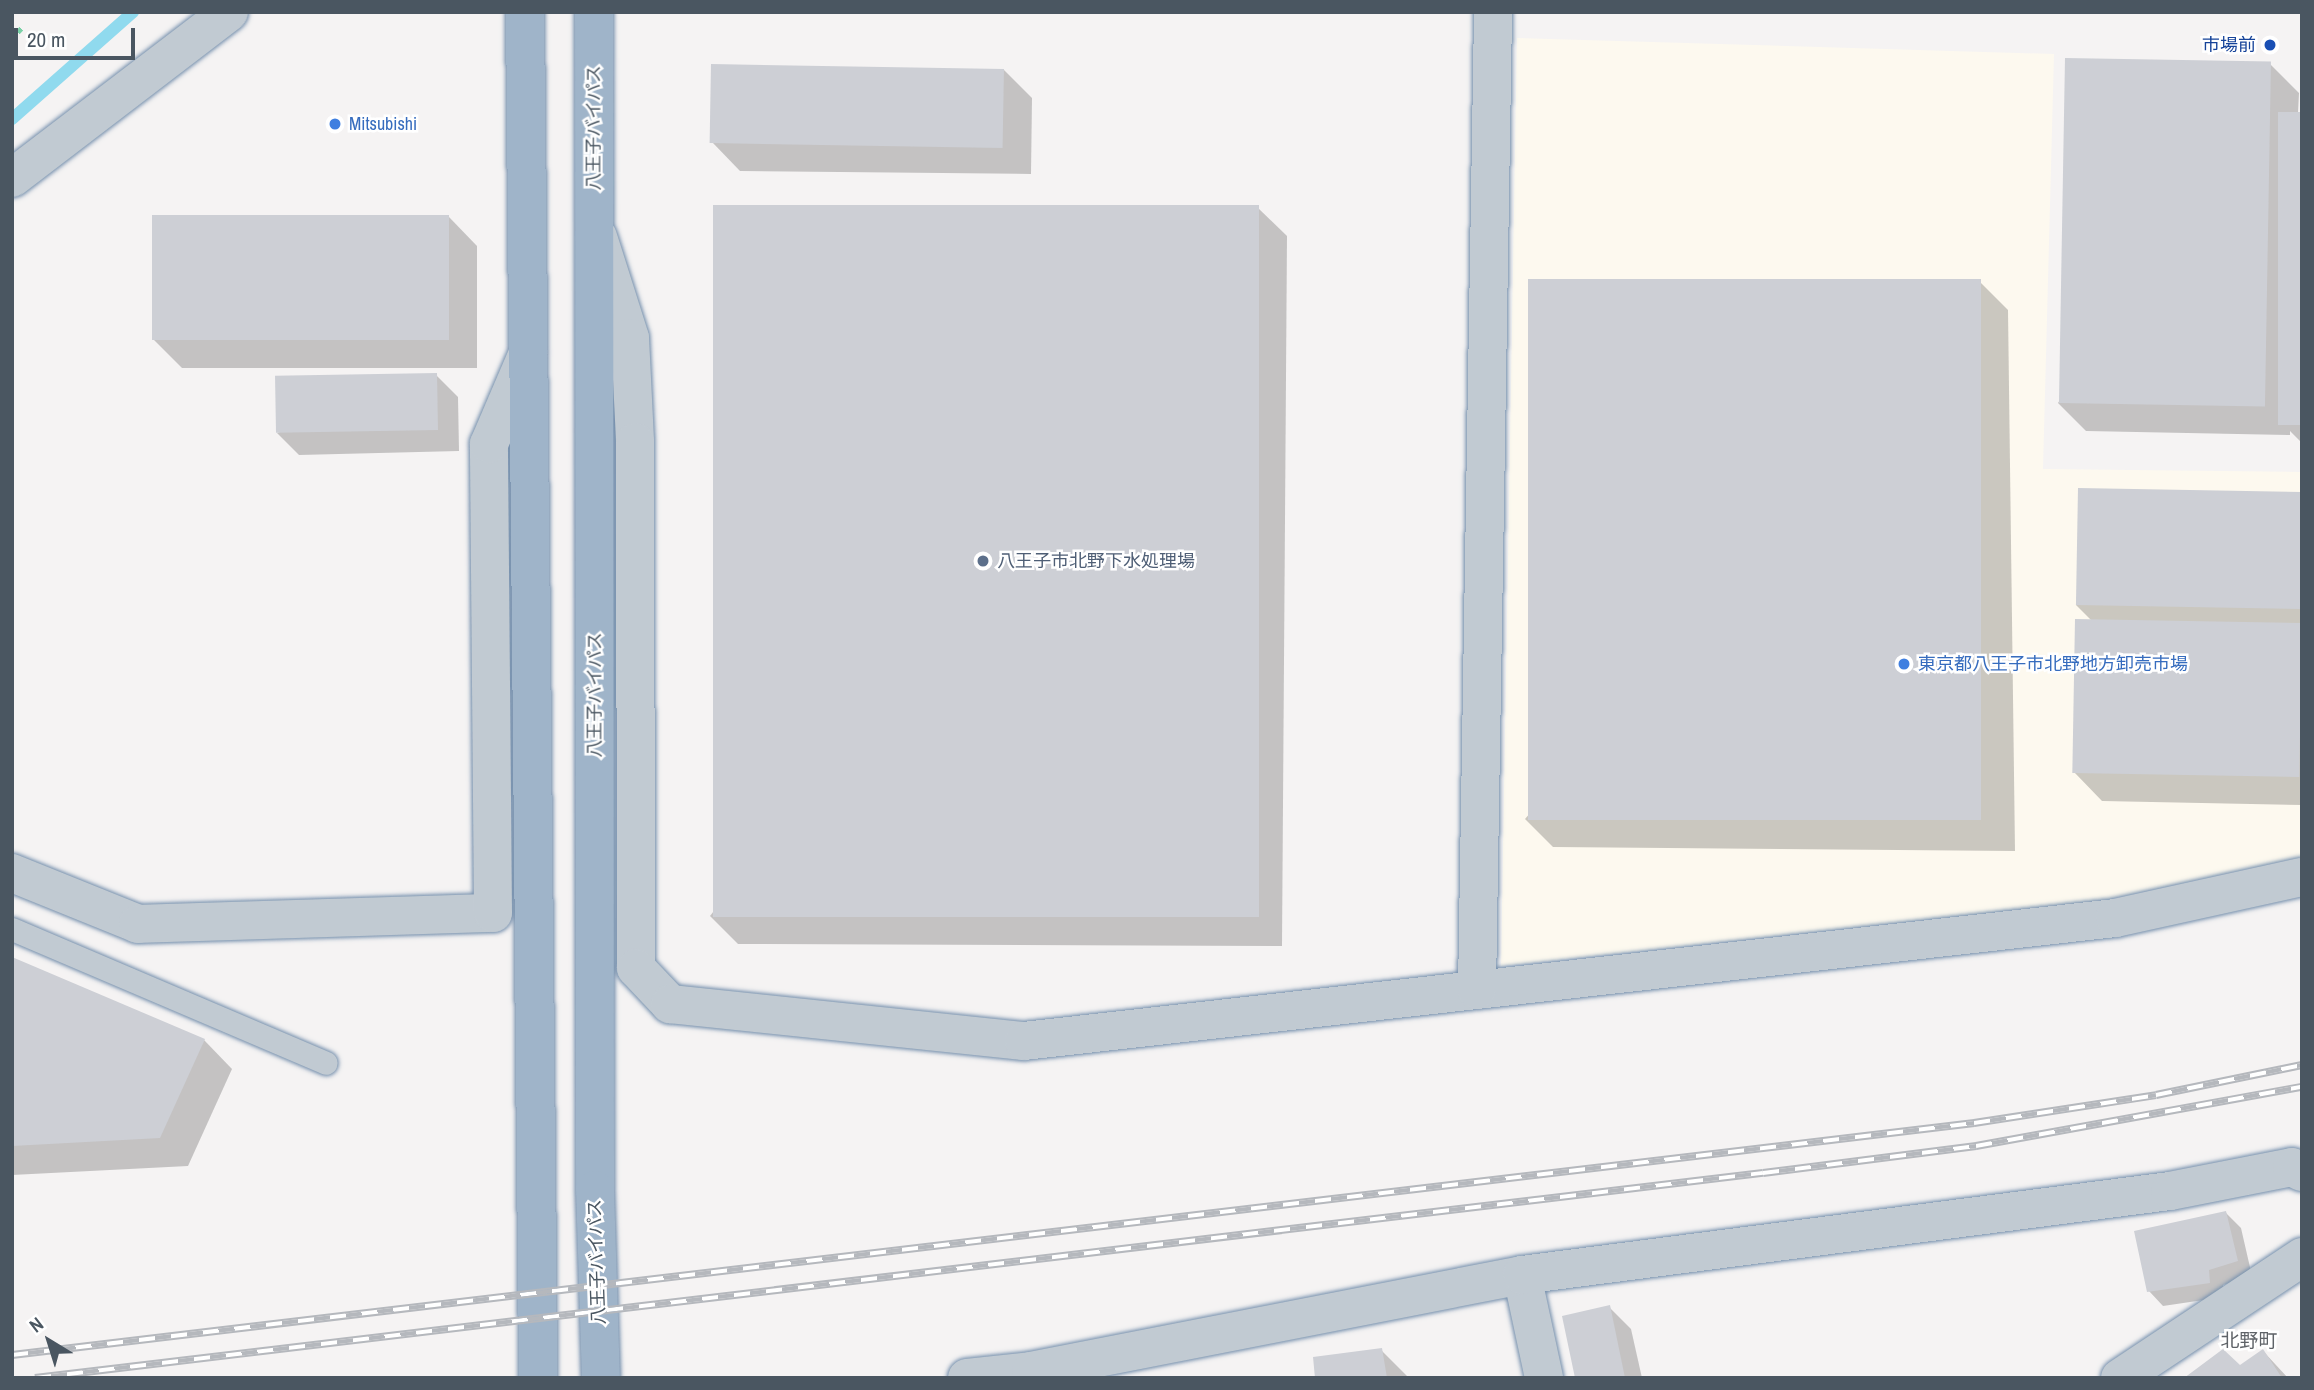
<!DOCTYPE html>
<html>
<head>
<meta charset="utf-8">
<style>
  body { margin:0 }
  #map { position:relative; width:2314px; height:1390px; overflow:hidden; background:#f5f3f3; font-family:"Archivo Narrow","Noto Sans JP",sans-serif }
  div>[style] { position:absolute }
  .commercial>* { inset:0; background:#fdf9ef }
  .shadow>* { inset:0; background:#0003 }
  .stream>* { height:12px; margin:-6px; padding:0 6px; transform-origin:6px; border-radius:6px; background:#90daee }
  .building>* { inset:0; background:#cdcfd5; transform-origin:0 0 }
  .path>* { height:4.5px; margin-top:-2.25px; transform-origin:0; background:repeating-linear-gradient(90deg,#7ad0a6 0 5px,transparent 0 8.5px) }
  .roads { filter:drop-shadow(0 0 2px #7690ad) drop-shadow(0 0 2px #7690ad) }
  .service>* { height:23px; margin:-11.5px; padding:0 11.5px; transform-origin:11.5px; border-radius:11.5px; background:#c1cad2 }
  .minor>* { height:38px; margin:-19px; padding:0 19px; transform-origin:19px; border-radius:19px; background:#c1cad2 }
  .trunk>* { height:38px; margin:-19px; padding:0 19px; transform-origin:19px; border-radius:19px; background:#9fb4c9 }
  .rail>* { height:8px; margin-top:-4px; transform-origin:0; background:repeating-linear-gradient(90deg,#fff 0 16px,#b5b8bd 0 32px); box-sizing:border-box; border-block:2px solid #b5b8bd }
  .dots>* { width:19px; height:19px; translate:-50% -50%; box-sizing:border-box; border:4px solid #fff; border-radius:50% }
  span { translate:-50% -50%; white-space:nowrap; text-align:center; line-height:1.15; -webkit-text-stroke:5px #fff; paint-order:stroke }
  .transit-label { font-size:18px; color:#164399 }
  .right { translate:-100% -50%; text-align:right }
  .shop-label { font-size:18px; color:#366cbe }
  .left { translate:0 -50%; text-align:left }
  .street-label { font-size:18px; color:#4a5661 }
  .service-label { font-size:18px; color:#4e5e75 }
  .neighbourhood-label { font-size:19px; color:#5f6368 }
  .frame { position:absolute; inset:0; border:14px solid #4a5661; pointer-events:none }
  .north { position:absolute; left:14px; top:1306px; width:70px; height:70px; -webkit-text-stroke:5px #fff; paint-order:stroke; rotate:322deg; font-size:19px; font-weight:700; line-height:28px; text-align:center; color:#4a5661 }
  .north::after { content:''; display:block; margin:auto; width:24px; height:32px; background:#4a5661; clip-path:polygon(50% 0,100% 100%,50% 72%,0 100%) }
  .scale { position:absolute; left:14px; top:28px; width:121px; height:32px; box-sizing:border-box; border:4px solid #4a5661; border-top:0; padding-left:9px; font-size:21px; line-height:24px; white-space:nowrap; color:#4a5661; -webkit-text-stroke:5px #fff; paint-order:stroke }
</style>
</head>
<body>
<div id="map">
  <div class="commercial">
    <i style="clip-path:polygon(1517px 38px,2054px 54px,2043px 469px,2302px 472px,2302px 857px,2104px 900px,1501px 966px)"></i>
  </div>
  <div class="shadow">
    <i style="clip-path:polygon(2270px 64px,2299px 93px,2298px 113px,2302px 113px,2302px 443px,2290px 431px,2290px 435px,2086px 431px,2058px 403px)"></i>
    <i style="clip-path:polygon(1003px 69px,1032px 98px,1031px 174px,740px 171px,712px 142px)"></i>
    <i style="clip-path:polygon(1258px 208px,1287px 236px,1282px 946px,738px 944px,710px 916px)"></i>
    <i style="clip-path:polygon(449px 217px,477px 246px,477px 368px,182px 368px,153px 339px)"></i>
    <i style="clip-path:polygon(1980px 282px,2008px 310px,2015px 851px,1553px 847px,1525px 819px)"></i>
    <i style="clip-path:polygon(436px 375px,458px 397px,459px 451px,299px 455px,277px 433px)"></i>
    <i style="clip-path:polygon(2302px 495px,2302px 805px,2102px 801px,2074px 772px,2092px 621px,2076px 605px)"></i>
    <i style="clip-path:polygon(12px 959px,204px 1040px,232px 1069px,188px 1166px,12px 1175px)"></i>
    <i style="clip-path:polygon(2226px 1213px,2241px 1228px,2252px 1276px,2223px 1285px,2224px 1297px,2163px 1306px,2149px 1291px)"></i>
    <i style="clip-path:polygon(1609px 1307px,1631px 1329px,1642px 1378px,1576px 1378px)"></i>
    <i style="clip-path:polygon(1381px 1350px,1409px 1378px,1317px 1378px)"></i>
    <i style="clip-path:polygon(2263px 1351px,2288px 1378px,2187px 1378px,2240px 1367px)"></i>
  </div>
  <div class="stream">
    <i style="left:12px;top:119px;width:162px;rotate:-41.5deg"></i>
  </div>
  <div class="building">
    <i style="left:2065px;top:58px;width:206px;height:345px;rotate:1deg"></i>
    <i style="left:711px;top:64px;width:293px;height:79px;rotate:1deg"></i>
    <i style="left:2278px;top:112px;width:24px;height:313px"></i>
    <i style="left:713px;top:205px;width:546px;height:712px"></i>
    <i style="left:152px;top:215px;width:297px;height:125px"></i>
    <i style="left:1528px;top:279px;width:453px;height:541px"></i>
    <i style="left:437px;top:373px;width:57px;height:162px;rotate:89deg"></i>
    <i style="left:2078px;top:488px;width:224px;height:117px;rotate:1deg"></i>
    <i style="left:2075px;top:619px;width:227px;height:154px;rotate:1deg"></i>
    <i style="clip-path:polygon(12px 957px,205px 1039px,160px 1138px,12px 1146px)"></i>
    <i style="clip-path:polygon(2226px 1211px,2238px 1261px,2209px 1270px,2210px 1283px,2147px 1292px,2134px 1231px)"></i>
    <i style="clip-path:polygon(1610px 1305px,1625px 1378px,1575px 1378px,1562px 1316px)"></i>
    <i style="clip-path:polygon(1382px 1348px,1387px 1378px,1315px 1378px,1313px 1357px)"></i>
    <i style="clip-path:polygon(2223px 1349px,2240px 1365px,2263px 1349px,2282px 1378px,2184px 1378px)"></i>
  </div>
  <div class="path">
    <i style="left:12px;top:38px;width:16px;rotate:-47deg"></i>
  </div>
  <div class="roads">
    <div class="service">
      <i style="left:12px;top:929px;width:341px;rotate:23.1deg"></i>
    </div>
    <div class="minor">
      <i style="left:12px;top:178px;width:273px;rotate:-37.4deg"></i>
      <i style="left:598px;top:237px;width:106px;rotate:72.4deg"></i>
      <i style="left:630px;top:338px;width:104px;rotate:87.2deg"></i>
      <i style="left:635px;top:442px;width:526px;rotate:89.89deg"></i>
      <i style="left:636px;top:968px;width:50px;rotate:46.6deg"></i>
      <i style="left:670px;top:1004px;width:356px;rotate:6deg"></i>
      <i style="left:1024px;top:1041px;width:1098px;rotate:-6.43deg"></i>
      <i style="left:2115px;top:918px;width:191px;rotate:-12.4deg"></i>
      <i style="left:12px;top:873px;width:136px;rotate:22deg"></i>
      <i style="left:138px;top:924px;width:355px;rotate:-1.8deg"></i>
      <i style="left:493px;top:913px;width:469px;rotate:-90.5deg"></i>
      <i style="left:489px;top:444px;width:99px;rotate:-66.8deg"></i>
      <i style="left:1477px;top:990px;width:978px;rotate:-89.06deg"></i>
      <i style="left:1522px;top:1275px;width:105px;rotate:77.9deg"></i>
      <i style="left:967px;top:1378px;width:64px;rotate:-6.2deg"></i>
      <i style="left:1031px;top:1371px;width:500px;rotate:-11.06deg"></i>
      <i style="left:1522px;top:1275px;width:653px;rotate:-7.39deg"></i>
      <i style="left:2170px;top:1191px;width:124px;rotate:-11.1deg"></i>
      <i style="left:2292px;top:1167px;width:11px;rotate:27deg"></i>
      <i style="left:2120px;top:1378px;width:219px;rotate:-33.6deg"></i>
    </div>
    <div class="trunk">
      <i style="left:525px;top:12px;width:1366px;rotate:89.45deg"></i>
      <i style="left:594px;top:12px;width:1178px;rotate:89.95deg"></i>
      <i style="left:595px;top:1190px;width:188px;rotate:88.2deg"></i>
    </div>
  </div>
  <div class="rail">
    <i style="left:12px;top:1355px;width:1976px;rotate:-6.74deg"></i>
    <i style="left:1974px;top:1123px;width:184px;rotate:-8.7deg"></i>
    <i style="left:2156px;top:1095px;width:149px;rotate:-11.6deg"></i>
    <i style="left:35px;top:1378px;width:1740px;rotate:-6.77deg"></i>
    <i style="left:1763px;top:1173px;width:215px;rotate:-7.2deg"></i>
    <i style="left:1976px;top:1146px;width:331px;rotate:-10.3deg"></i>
  </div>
  <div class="dots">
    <i style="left:2270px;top:45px;background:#1a4fb4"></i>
    <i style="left:335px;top:124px;background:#3f7fe0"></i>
    <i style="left:983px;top:561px;background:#5c6f8a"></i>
    <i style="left:1904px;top:664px;background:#3f7fe0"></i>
  </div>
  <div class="transit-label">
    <span class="right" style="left:2256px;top:45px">市場前</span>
  </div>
  <div class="shop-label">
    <span class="left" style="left:349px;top:124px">Mitsubishi</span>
    <span class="left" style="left:1918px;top:664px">東京都八王子市北野地方卸売市場</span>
  </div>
  <div class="street-label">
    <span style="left:594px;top:128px;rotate:-90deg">八王子バイパス</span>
    <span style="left:595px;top:695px;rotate:-90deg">八王子バイパス</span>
    <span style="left:597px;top:1262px;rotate:-92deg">八王子バイパス</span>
  </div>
  <div class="service-label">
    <span class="left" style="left:997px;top:561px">八王子市北野下水処理場</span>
  </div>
  <div class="neighbourhood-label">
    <span style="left:2249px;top:1341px">北野町</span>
  </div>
  <div class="frame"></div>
  <div class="north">N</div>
  <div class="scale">20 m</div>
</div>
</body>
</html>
